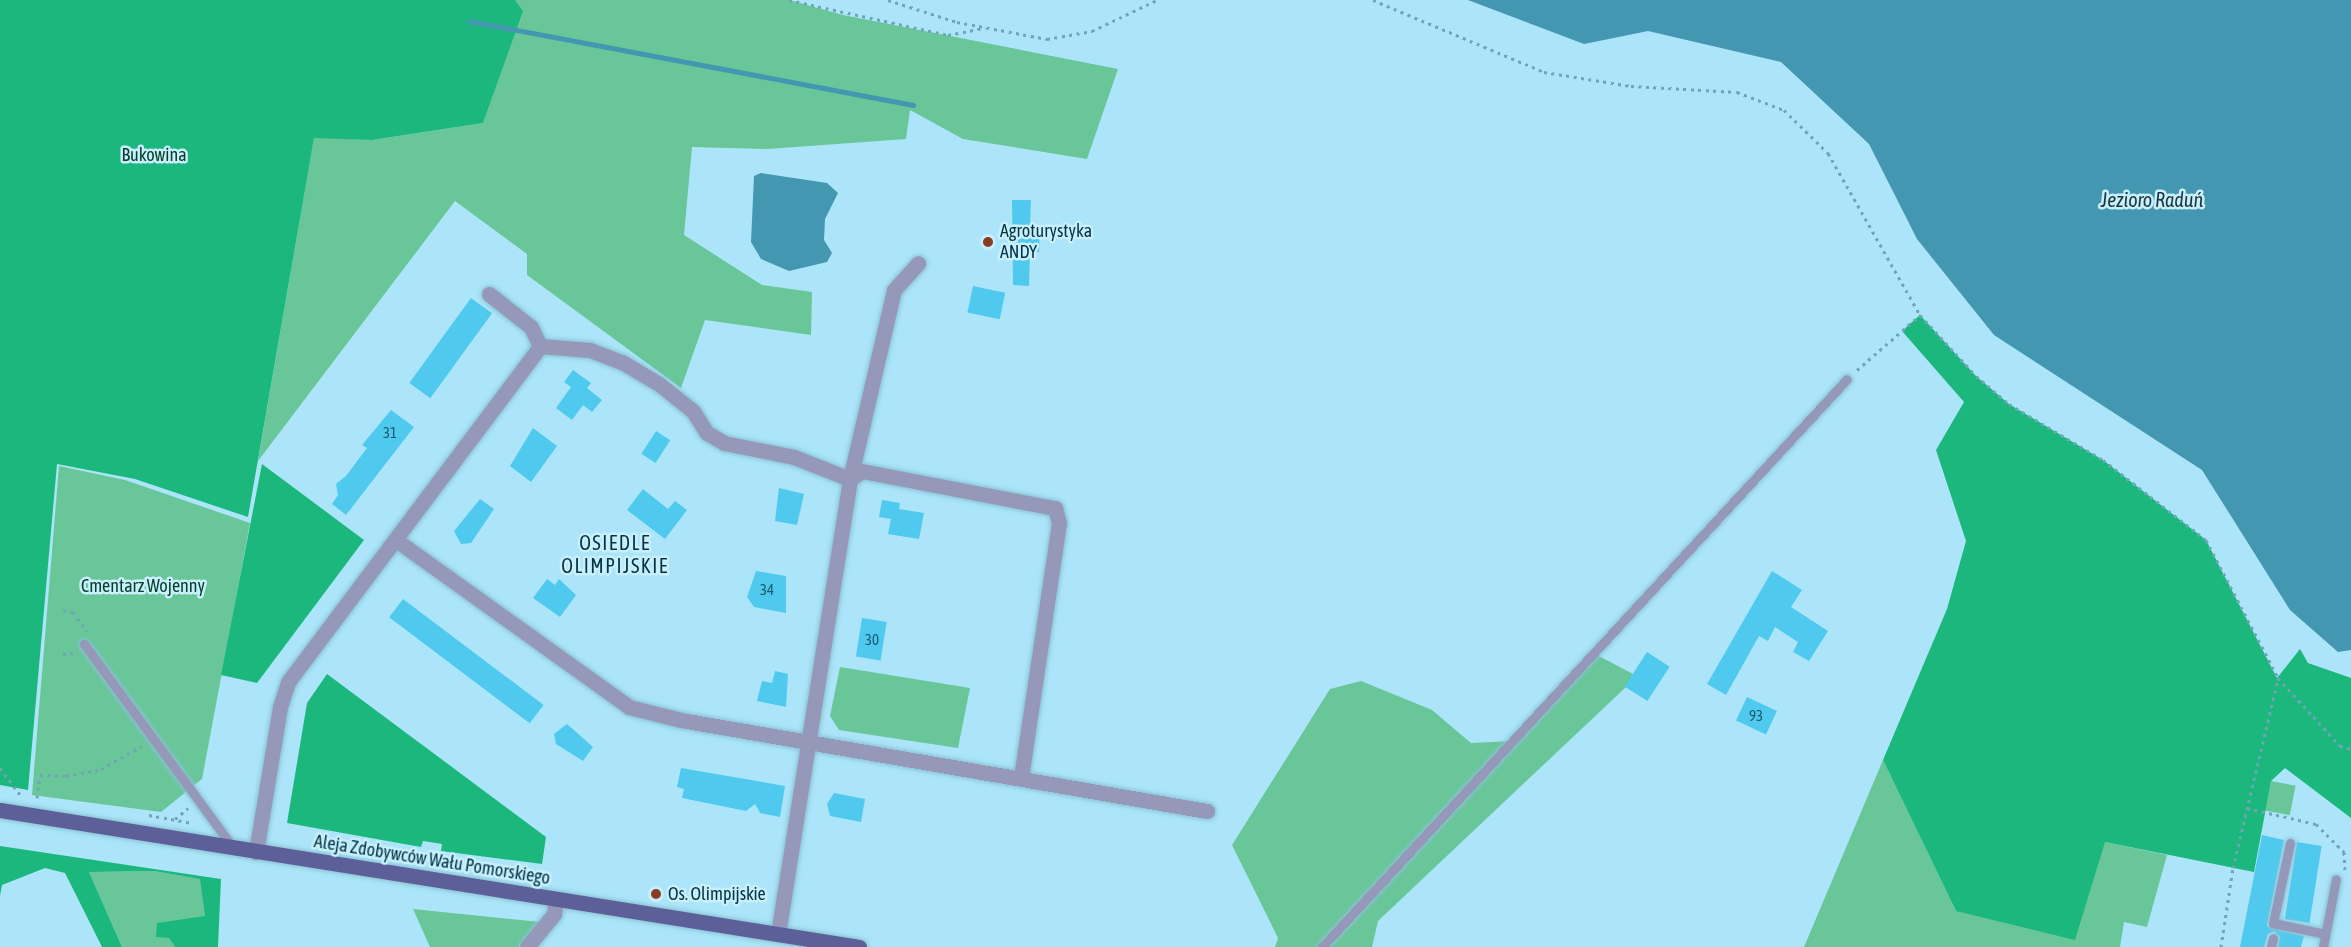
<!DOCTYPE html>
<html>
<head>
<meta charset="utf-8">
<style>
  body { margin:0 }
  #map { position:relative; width:2351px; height:947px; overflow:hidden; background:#ace5f9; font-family:"Asap Condensed",sans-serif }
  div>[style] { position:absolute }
  .green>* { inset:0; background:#69c699; transform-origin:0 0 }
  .forest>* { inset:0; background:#1bb77c }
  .water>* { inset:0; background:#4397b1 }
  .stream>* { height:5px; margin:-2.5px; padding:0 2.5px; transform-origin:2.5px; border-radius:2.5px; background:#4397b1 }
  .building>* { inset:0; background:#4fcaee; transform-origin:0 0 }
  .path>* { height:3px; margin-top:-1.5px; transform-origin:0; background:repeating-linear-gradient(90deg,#6fa5b7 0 3px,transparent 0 7.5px) }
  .roads { filter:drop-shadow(0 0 2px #8ac2d4) drop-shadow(0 0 2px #8ac2d4) }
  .service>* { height:9px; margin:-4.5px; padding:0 4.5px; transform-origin:4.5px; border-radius:4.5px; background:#9598b9 }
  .minor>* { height:15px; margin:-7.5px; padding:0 7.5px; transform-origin:7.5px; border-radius:7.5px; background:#9598b9 }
  .primary>* { height:15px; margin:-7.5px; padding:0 7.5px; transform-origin:7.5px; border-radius:7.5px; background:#5d5f99 }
  .dots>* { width:16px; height:16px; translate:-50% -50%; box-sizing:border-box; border:3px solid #c9effc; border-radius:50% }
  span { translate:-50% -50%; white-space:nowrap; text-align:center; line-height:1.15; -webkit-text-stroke:5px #c9effc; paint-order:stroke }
  .number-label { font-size:15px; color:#155a6d }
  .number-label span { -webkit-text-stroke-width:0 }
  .park-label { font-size:18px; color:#044129 }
  .poi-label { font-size:18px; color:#023442 }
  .left { translate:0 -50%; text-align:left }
  .street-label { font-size:18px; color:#023442 }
  .water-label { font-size:20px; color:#1c363f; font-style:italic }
  .neighbourhood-label { font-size:20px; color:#023442; letter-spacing:1.5px }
</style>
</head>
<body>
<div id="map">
  <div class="green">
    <i style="clip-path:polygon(515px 0,789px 0,843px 15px,1118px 69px,1087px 159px,963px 139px,910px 110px,906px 139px,768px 149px,692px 147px,684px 235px,762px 285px,812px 292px,811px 335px,705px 320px,681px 388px,527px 275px,527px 254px,455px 201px,258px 461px,314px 137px,372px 140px,483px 123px,522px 11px)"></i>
    <i style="clip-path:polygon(59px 466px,125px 480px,250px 523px,202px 779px,161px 812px,32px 795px)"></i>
    <i style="clip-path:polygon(1595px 654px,1633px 674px,1626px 687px,1378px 921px,1372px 947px,1275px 947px,1278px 938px,1232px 845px,1330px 689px,1361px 681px,1432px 710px,1471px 743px,1513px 741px)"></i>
    <i style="clip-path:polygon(840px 667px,970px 688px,958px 748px,839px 730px,830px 716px)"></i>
    <i style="clip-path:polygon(1883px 760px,1956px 911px,2105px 842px,2167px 855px,2147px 927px,2124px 922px,2120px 947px,1804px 947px)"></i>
    <i style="left:2271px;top:781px;width:25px;height:30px;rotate:11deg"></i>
    <i style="clip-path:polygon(154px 871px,201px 879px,205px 916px,169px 938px,175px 947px,122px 947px,89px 872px)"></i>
    <i style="clip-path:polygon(413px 909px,540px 922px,519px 947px,430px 947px)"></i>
  </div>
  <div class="forest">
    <i style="clip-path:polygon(0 0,515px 0,523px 11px,483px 123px,372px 140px,314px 138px,248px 517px,135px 479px,57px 464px,28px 790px,0 785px)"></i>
    <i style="clip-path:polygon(1920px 315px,1976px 376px,2009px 404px,2103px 460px,2206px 540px,2277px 678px,2300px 649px,2308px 663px,2351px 678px,2351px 818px,2285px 768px,2271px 781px,2254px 872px,2105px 842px,2075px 940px,1956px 911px,1883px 760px,1947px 609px,1966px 541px,1936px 450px,1964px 402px,1902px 331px)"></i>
    <i style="clip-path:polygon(262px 464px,364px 540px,257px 683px,221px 675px)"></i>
    <i style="clip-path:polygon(327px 674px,546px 837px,542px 864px,441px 851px,442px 844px,423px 841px,421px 847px,287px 823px,307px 703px)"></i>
    <i style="clip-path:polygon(0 846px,221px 879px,218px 947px,175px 947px,169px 938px,156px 937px,157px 923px,205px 916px,200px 879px,154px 871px,89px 872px,122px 947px,102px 947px,65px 873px,45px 868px,2px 885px,0 896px)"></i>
  </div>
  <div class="water">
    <i style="clip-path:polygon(1468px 0,2351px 0,2351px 650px,2338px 652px,2290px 610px,2202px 470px,1994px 335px,1917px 239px,1869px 144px,1781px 62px,1648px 31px,1584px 44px)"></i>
    <i style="clip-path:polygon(761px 173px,827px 183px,838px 193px,825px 219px,824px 240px,832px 253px,827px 262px,789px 271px,761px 259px,751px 242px,754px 176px)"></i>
  </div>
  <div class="stream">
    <i style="left:469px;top:21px;width:452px;rotate:10.7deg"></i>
  </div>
  <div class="building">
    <i style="clip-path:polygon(1012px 200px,1031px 200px,1030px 227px,1040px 227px,1039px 252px,1030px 252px,1029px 286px,1013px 285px)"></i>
    <i style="left:973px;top:286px;width:33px;height:27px;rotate:12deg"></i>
    <i style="left:471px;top:298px;width:26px;height:105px;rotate:36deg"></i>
    <i style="clip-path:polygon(573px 370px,591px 383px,587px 388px,602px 400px,592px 412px,583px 405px,572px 420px,556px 408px,571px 387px,564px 382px)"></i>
    <i style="clip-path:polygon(391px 410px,414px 427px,346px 515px,332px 504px,338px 495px,336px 484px,346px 476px,367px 448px,362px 445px)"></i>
    <i style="clip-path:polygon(533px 428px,557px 446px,531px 482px,510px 466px)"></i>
    <i style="left:656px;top:431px;width:17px;height:27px;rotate:33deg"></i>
    <i style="clip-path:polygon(779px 488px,804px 494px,797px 525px,775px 521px)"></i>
    <i style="clip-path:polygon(643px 489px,668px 509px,675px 501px,687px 510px,665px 539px,627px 510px)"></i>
    <i style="clip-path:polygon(480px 499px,494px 509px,471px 543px,461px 544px,454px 531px)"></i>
    <i style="clip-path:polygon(882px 500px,900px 503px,899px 509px,924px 513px,919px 539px,888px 534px,891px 519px,879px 517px)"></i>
    <i style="clip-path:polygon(756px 571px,786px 576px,786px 613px,754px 607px,747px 597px)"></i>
    <i style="clip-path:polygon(1772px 571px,1802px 590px,1791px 607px,1828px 631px,1809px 661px,1793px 652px,1798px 642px,1775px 627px,1768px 641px,1759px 636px,1726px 695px,1707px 684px)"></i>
    <i style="clip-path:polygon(547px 579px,555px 585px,559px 579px,576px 595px,560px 617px,533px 598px)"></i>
    <i style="left:403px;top:599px;width:176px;height:23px;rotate:37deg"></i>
    <i style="left:862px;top:618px;width:25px;height:39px;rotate:9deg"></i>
    <i style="left:1647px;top:652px;width:27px;height:41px;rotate:33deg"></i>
    <i style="clip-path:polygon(775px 671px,788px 674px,786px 707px,757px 701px,762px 681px,772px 683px)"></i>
    <i style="left:1747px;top:697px;width:33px;height:26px;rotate:25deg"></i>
    <i style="clip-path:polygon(567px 724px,593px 747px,583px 761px,556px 744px,554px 734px)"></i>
    <i style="clip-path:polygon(681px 768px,785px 786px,780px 817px,760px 813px,755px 804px,746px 811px,682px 798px,684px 789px,677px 787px)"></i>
    <i style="clip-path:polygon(834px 793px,865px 799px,861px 822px,830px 816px,827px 804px)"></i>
    <i style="clip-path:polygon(2262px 835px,2284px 840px,2267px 926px,2304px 936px,2301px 947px,2278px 947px,2280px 937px,2274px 931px,2268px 934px,2264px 947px,2240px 947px)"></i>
    <i style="left:2297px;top:842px;width:25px;height:78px;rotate:9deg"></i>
  </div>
  <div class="path">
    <i style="left:789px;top:0;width:163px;rotate:12.4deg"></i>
    <i style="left:948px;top:35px;width:38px;rotate:-11deg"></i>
    <i style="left:888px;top:0;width:72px;rotate:17.7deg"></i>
    <i style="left:957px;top:22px;width:92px;rotate:10.7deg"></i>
    <i style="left:1047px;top:39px;width:46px;rotate:-10.1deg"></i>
    <i style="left:1092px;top:31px;width:72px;rotate:-25.5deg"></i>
    <i style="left:1373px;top:0;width:186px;rotate:22.8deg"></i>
    <i style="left:1544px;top:72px;width:88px;rotate:9.1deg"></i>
    <i style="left:1631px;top:86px;width:106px;rotate:3.2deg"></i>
    <i style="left:1737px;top:92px;width:50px;rotate:21deg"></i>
    <i style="left:1784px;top:110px;width:62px;rotate:44.3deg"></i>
    <i style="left:1828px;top:153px;width:186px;rotate:60.4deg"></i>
    <i style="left:1920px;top:315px;width:83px;rotate:47.4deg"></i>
    <i style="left:1976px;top:376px;width:43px;rotate:40.3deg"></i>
    <i style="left:2009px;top:404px;width:109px;rotate:30.8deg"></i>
    <i style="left:2103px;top:460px;width:130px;rotate:37.8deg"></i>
    <i style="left:2206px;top:540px;width:156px;rotate:62.4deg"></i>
    <i style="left:2278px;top:678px;width:92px;rotate:47.6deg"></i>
    <i style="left:2340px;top:746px;width:11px;rotate:15deg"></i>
    <i style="left:1857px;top:370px;width:84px;rotate:-41.1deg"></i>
    <i style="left:63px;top:610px;width:10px;rotate:11deg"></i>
    <i style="left:73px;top:612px;width:24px;rotate:54deg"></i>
    <i style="left:63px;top:654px;width:10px;rotate:-6deg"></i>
    <i style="left:0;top:768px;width:35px;rotate:53deg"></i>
    <i style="left:37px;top:798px;width:23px;rotate:-83deg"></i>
    <i style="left:40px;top:775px;width:26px;rotate:2deg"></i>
    <i style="left:66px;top:776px;width:36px;rotate:-11deg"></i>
    <i style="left:101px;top:769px;width:47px;rotate:-29.3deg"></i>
    <i style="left:2247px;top:808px;width:71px;rotate:13.1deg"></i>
    <i style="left:2316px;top:824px;width:40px;rotate:45deg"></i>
    <i style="left:2344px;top:852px;width:18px;rotate:87deg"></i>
    <i style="left:149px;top:815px;width:44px;rotate:10.5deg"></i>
    <i style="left:175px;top:819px;width:17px;rotate:-40deg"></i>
    <i style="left:2221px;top:947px;width:80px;rotate:-81.4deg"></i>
    <i style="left:2233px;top:868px;width:194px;rotate:-76.6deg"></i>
  </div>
  <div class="roads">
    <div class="service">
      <i style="left:84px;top:644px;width:254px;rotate:53.8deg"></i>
      <i style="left:2290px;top:843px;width:82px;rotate:102deg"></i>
      <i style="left:2273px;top:923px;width:53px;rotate:11.9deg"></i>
      <i style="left:1322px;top:947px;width:773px;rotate:-47.25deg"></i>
      <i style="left:2271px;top:947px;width:9px;rotate:-77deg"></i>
      <i style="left:2323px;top:947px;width:69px;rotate:-79.2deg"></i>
    </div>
    <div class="minor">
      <i style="left:489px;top:294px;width:53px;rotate:38.2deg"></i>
      <i style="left:531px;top:327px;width:21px;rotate:65deg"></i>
      <i style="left:396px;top:540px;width:287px;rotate:35.6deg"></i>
      <i style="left:629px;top:707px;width:54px;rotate:14deg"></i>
      <i style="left:681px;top:720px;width:534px;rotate:9.82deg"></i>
      <i style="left:256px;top:852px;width:147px;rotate:-80.6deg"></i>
      <i style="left:280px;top:707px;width:26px;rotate:-72deg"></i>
      <i style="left:288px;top:682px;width:420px;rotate:-53.1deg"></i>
      <i style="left:540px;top:346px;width:50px;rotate:4.6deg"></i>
      <i style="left:590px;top:350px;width:34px;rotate:21deg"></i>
      <i style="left:622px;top:362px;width:43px;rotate:30.7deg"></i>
      <i style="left:659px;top:384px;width:43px;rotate:38.5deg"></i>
      <i style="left:693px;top:411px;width:26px;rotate:58deg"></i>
      <i style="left:707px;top:433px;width:20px;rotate:30deg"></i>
      <i style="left:724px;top:443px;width:71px;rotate:11.3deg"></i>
      <i style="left:794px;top:457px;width:60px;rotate:21.4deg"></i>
      <i style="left:850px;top:479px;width:14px;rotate:-34deg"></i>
      <i style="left:862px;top:471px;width:197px;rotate:10.9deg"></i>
      <i style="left:1055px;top:508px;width:16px;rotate:75deg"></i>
      <i style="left:1059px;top:523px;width:258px;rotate:98.5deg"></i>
      <i style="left:778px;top:934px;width:461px;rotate:-81deg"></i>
      <i style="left:850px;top:479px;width:194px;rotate:-76.9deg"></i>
      <i style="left:894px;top:290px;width:36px;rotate:-48deg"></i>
      <i style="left:527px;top:947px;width:43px;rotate:-50.7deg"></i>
      <i style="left:554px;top:914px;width:15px;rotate:-82deg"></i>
    </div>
    <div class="primary">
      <i style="left:0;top:810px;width:870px;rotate:9.06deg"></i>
    </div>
  </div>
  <div class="dots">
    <i style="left:988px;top:242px;background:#863d21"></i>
    <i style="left:656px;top:894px;background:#863d21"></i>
  </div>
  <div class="number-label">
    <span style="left:390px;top:433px">31</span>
    <span style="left:767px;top:590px">34</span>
    <span style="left:872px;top:640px">30</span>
    <span style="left:1756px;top:716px">93</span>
  </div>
  <div class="park-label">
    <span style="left:154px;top:155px">Bukowina</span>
    <span style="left:143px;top:586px">Cmentarz Wojenny</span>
  </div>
  <div class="poi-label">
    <span class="left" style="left:1000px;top:242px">Agroturystyka<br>ANDY</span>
    <span class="left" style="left:668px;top:894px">Os. Olimpijskie</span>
  </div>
  <div class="street-label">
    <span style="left:432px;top:860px;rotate:9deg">Aleja Zdobywców Wału Pomorskiego</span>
  </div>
  <div class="water-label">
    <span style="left:2152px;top:199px">Jezioro Raduń</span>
  </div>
  <div class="neighbourhood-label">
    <span style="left:615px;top:554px">OSIEDLE<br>OLIMPIJSKIE</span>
  </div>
</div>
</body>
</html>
